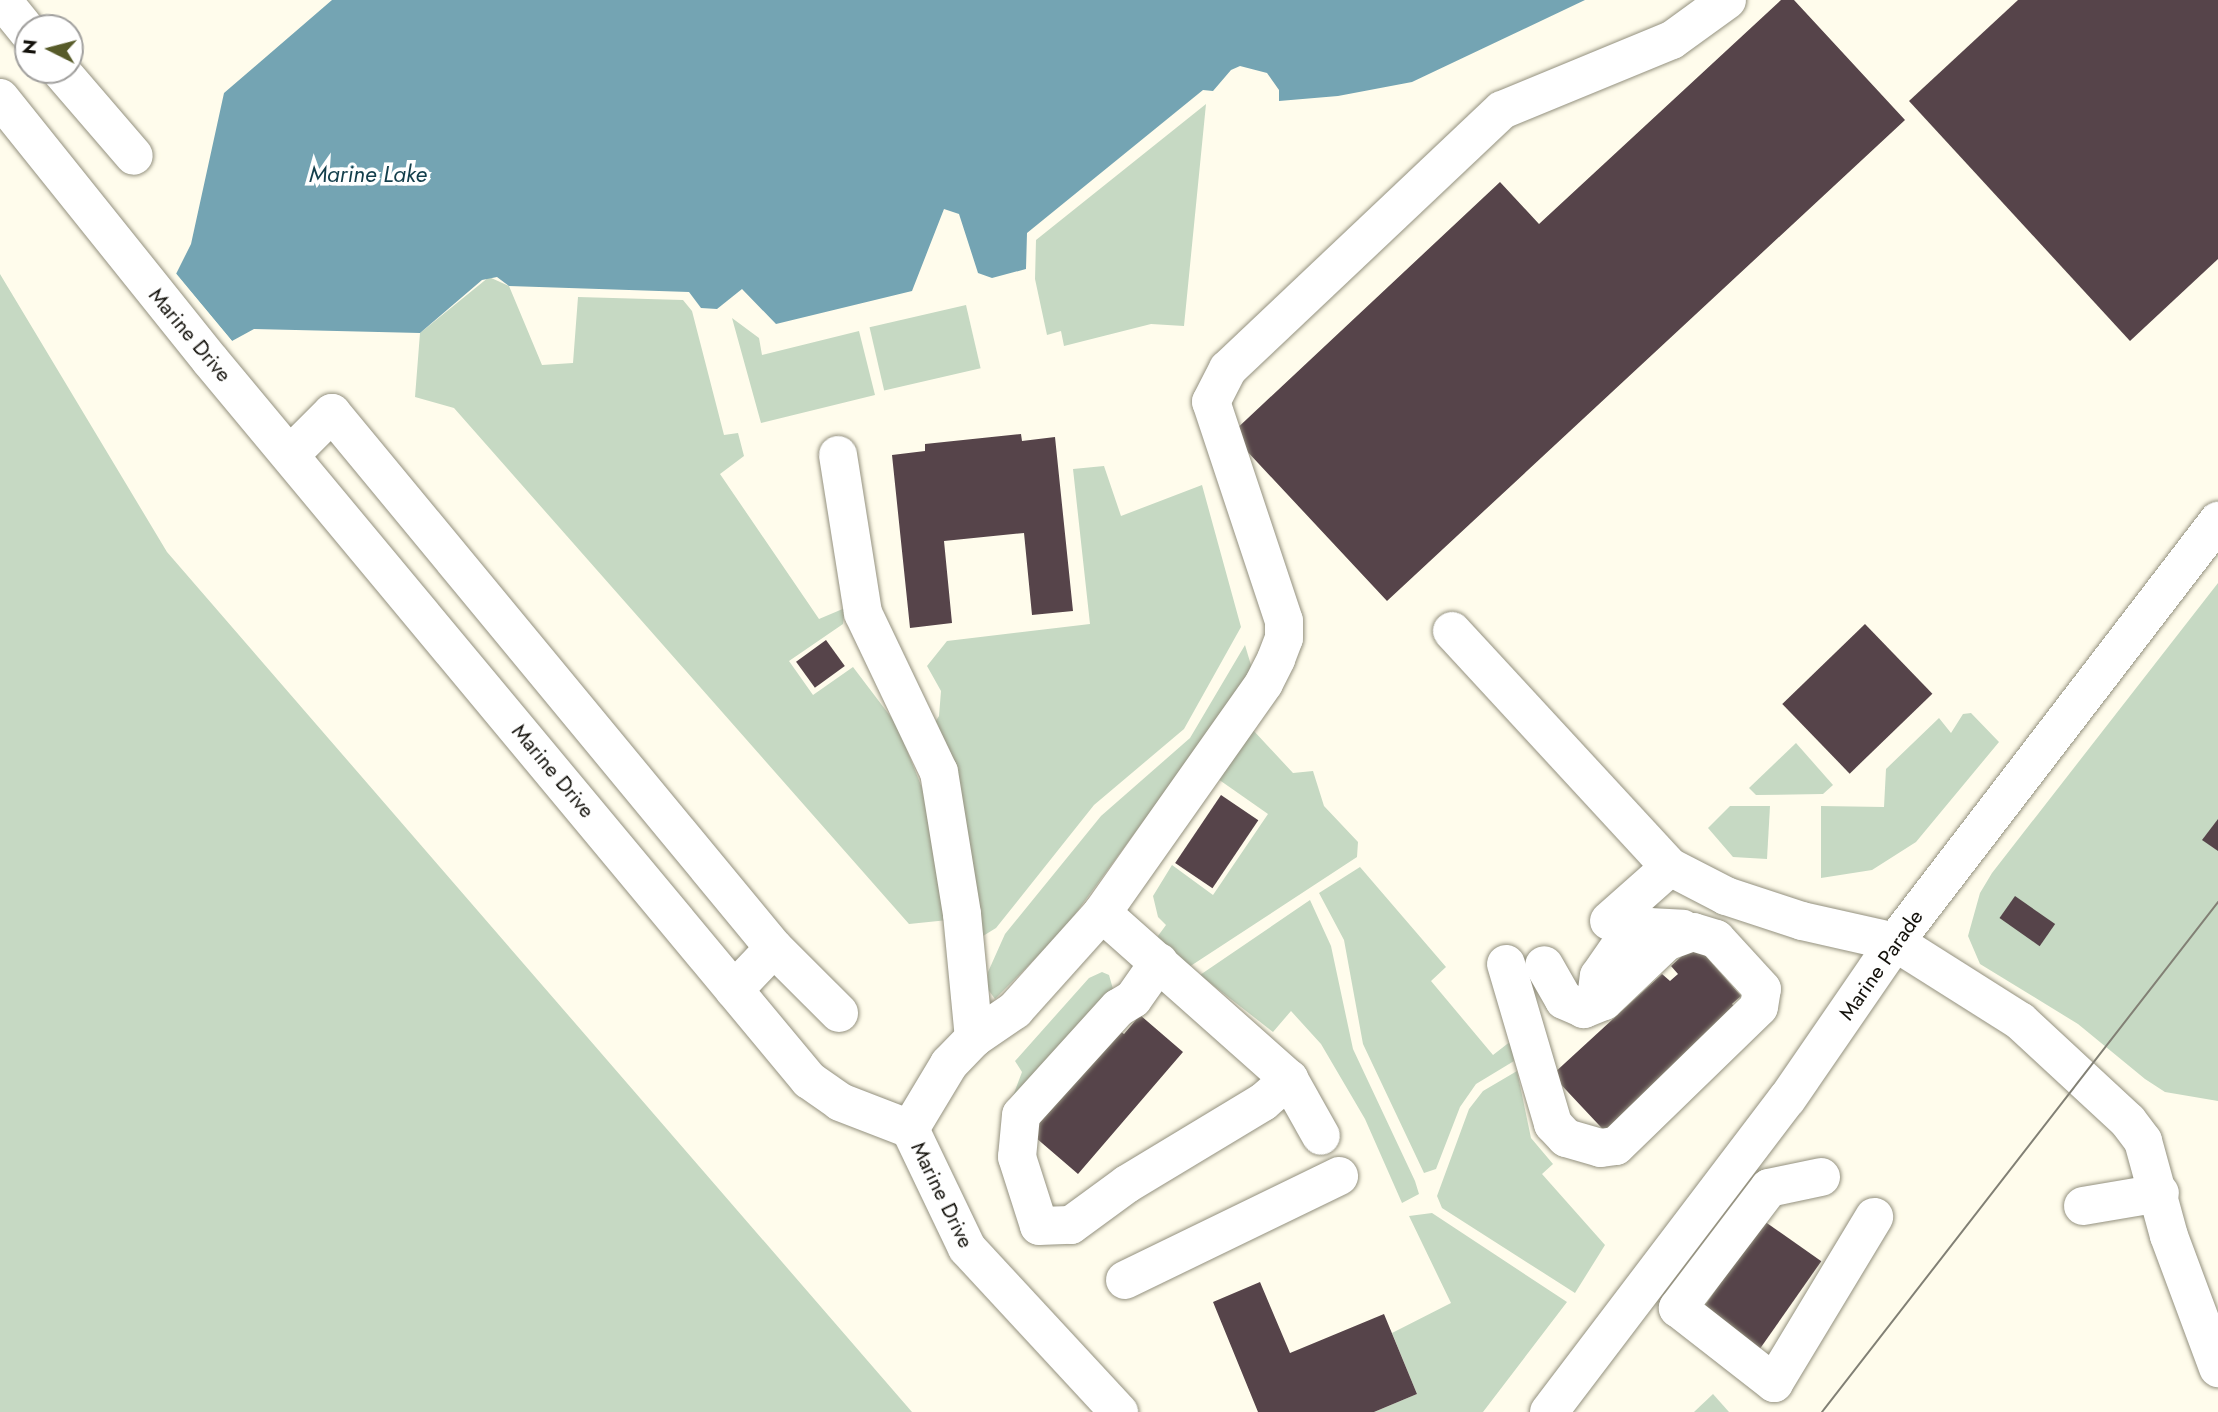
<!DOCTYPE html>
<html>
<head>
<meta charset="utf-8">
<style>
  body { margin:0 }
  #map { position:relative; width:2218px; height:1412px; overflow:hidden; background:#fffcec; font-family:Jost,sans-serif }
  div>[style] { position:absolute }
  .green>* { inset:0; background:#c6d9c3; transform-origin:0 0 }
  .water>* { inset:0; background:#74a4b3 }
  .pier>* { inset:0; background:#fffcec }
  .building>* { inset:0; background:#56444a; transform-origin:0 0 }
  .roads { filter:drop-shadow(0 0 2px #94917f) drop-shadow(0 0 2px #94917f) }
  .minor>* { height:38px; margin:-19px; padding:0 19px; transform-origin:19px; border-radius:19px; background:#fff }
  .tram>* { height:2px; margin:-1px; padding:0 1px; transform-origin:1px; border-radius:1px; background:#828075 }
  span { translate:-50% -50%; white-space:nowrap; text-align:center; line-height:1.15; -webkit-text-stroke:7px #fff; paint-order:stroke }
  .street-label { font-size:21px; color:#14120c }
  .water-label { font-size:23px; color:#133e4b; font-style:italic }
  .north { position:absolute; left:14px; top:14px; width:70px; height:70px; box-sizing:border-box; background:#fff; border:2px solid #a1a09e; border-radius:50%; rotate:276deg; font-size:19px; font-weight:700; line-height:28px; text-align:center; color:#14120c }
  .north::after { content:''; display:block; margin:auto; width:24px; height:32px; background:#575b29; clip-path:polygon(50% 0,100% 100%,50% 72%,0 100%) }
</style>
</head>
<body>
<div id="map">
  <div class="green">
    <i style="clip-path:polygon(1206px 104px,1184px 326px,1151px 324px,1064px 346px,1061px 331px,1047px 335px,1035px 279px,1036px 240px)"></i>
    <i style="clip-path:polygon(0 274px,167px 552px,912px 1412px,0 1412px)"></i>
    <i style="clip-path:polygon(489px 277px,509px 286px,542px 365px,573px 363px,578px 297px,683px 300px,692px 311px,724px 435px,738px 433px,744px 456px,720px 474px,819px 619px,845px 608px,843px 624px,789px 661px,813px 695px,853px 667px,897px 725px,932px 813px,948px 920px,909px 924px,454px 408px,415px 397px,420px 333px)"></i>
    <i style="left:966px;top:305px;width:65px;height:99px;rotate:77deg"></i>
    <i style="clip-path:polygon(732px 318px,759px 338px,762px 355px,859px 331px,875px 395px,761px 423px)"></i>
    <i style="clip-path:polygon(1104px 466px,1121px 516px,1202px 485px,1241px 627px,1184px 729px,1094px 805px,996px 928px,983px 936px,932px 727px,939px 716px,941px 691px,927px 666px,947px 641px,1090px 624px,1073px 469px)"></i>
    <i style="clip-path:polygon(2218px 583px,2218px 1101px,2165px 1092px,2145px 1079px,2078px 1024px,1980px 964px,1968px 936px,1980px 893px,1992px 873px)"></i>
    <i style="clip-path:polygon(1245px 645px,1253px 672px,1062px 932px,995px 999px,987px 988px,988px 972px,1005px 934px,1101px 816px,1190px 738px)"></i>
    <i style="clip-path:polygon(1971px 713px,1999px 742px,1916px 842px,1872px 870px,1821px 878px,1821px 806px,1884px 807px,1886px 769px,1939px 718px,1951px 733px,1963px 714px)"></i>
    <i style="clip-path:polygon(1253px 730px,1293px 773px,1313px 771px,1324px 806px,1358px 842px,1357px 857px,1189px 967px,1155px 940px,1166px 925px,1158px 917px,1153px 896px,1172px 865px,1213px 895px,1268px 814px,1218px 779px)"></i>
    <i style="clip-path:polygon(1796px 743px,1833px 785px,1823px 794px,1756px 795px,1749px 788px)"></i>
    <i style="clip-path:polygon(1730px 806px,1770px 806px,1767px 859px,1733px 857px,1708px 828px)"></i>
    <i style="clip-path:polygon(1360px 867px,1446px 967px,1431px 981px,1493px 1055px,1511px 1041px,1514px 1061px,1476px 1084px,1460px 1107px,1436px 1169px,1424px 1173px,1363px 1044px,1344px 940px,1319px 893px)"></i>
    <i style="clip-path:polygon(1310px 900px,1331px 946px,1353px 1049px,1415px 1181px,1419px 1194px,1402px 1203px,1365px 1119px,1321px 1044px,1291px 1011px,1273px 1032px,1200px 975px)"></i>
    <i style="clip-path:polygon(1102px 972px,1109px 975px,1113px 989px,1013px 1096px,1022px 1072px,1015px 1061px,1089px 978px)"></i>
    <i style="clip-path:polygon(1517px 1071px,1531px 1138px,1553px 1164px,1542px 1174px,1605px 1245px,1575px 1293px,1442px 1208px,1437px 1196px,1469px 1109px,1483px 1091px)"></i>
    <i style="clip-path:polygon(1432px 1213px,1567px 1302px,1483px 1412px,1374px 1412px,1417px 1394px,1392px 1333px,1451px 1303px,1409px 1216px)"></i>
    <i style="clip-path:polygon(1713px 1394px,1729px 1412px,1694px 1412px)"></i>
  </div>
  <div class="water">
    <i style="clip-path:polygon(332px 0,1585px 0,1412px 82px,1338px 96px,1279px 101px,1279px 90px,1267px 73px,1240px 66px,1231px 70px,1213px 91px,1203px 90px,1027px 233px,1026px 269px,992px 278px,978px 273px,959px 214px,944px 209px,912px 291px,776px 324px,742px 289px,717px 309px,701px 308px,689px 292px,509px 286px,497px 277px,482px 280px,420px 333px,254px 329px,232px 341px,176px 274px,191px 244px,224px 93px)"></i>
  </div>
  <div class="pier">
    <i style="clip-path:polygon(174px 271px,232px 341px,229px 343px,174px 276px)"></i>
  </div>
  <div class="building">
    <i style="clip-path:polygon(1781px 0,1794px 0,1905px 120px,1387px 601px,1231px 434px,1500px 182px,1539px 224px)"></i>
    <i style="clip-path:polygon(2018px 0,2218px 0,2218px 259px,2130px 341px,1909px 101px)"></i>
    <i style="clip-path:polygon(1021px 434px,1022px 441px,1055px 437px,1073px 611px,1032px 615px,1024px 533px,944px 541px,952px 623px,910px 628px,892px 455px,925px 451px,925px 444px)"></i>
    <i style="left:1865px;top:624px;width:97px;height:115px;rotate:46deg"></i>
    <i style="left:826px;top:640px;width:32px;height:37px;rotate:54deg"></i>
    <i style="left:1221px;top:795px;width:45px;height:82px;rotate:34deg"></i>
    <i style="clip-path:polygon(2218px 819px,2218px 851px,2202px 840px)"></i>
    <i style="left:2015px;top:896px;width:49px;height:27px;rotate:35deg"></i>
    <i style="clip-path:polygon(1695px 944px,1741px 996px,1732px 1004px,1745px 1017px,1613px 1140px,1552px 1075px,1662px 974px,1670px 981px,1678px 974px,1671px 966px)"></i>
    <i style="clip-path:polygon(1140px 1015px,1183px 1052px,1078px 1174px,1028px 1131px,1116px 1028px,1124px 1034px)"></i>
    <i style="left:1764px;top:1221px;width:70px;height:108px;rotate:35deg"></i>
    <i style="clip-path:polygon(1260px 1282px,1290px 1353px,1384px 1314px,1417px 1394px,1374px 1412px,1258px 1412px,1213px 1302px)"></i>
  </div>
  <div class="roads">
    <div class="minor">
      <i style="left:7px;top:6px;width:33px;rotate:51deg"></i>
      <i style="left:60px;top:70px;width:113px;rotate:49.3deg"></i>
      <i style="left:0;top:98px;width:336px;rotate:51.3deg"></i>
      <i style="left:210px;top:360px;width:937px;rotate:50.24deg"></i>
      <i style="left:809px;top:1080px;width:38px;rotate:35deg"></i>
      <i style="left:840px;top:1102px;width:75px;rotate:21.1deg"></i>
      <i style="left:910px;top:1129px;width:132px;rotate:64.4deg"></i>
      <i style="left:967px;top:1248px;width:224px;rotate:47.2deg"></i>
      <i style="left:291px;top:454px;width:58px;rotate:-45deg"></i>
      <i style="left:332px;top:413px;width:694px;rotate:50.44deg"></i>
      <i style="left:774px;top:948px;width:58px;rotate:133.6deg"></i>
      <i style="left:838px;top:455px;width:160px;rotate:81deg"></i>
      <i style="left:863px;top:613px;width:176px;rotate:64.5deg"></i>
      <i style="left:939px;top:772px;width:144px;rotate:80.8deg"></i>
      <i style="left:962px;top:914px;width:125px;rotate:84.5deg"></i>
      <i style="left:1452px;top:631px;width:321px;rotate:47.3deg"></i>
      <i style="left:1670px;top:867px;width:63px;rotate:27.4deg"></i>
      <i style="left:1726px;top:896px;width:80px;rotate:18.2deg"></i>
      <i style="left:1802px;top:921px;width:95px;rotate:12.7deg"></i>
      <i style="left:1895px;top:942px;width:148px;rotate:32.3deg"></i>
      <i style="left:2020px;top:1021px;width:147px;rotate:42.8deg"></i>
      <i style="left:2128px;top:1121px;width:25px;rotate:53deg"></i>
      <i style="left:2143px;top:1141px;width:98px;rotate:74.7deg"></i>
      <i style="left:2169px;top:1236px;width:141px;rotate:69.6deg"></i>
      <i style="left:1102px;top:913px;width:250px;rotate:41.6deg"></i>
      <i style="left:1289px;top:1079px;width:65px;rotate:60.7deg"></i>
      <i style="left:1609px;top:921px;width:81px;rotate:-41.5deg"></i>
      <i style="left:774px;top:948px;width:92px;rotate:45deg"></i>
      <i style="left:1159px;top:962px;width:45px;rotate:125.1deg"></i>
      <i style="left:1133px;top:999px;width:17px;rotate:149deg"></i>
      <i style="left:1118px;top:1008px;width:144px;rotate:132.2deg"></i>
      <i style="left:1021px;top:1115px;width:42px;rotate:95.4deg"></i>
      <i style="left:1017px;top:1157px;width:72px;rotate:72.3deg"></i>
      <i style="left:1039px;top:1226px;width:32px;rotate:-2deg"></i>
      <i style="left:1071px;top:1225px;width:69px;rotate:-36.2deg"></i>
      <i style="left:1127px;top:1184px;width:159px;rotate:-31.1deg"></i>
      <i style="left:1263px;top:1102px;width:35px;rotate:-41deg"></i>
      <i style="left:1506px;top:964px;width:167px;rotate:73.6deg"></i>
      <i style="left:1553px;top:1124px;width:19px;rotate:47deg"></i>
      <i style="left:1566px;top:1138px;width:36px;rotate:16deg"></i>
      <i style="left:1601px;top:1148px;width:15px;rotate:-8deg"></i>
      <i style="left:1616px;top:1146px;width:199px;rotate:-44.2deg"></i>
      <i style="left:1759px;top:1007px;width:18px;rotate:-81deg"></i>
      <i style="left:1762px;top:989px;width:68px;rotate:-132.6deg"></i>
      <i style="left:1716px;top:939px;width:24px;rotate:-163deg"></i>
      <i style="left:1693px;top:932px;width:29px;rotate:160deg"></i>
      <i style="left:1666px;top:942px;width:86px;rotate:136.4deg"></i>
      <i style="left:1604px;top:1001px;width:22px;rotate:158deg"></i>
      <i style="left:1584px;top:1009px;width:22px;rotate:-156deg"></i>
      <i style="left:1564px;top:1000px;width:40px;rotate:-119.7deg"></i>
      <i style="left:1596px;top:999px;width:23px;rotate:-83deg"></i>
      <i style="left:1599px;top:976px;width:40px;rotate:-55.1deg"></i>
      <i style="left:1622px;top:943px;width:31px;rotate:-31deg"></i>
      <i style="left:1649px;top:927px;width:34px;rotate:3deg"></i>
      <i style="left:910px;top:1129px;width:76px;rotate:-59deg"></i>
      <i style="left:949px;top:1064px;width:36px;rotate:-46deg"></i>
      <i style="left:974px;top:1038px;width:50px;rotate:-34.3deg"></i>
      <i style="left:1015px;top:1010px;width:130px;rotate:-48.1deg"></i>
      <i style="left:1102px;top:913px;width:281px;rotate:-54.8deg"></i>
      <i style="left:1264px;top:683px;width:27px;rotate:-63deg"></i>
      <i style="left:1276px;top:659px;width:22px;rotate:-69deg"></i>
      <i style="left:1284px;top:638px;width:17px;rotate:-90deg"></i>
      <i style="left:1284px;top:621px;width:231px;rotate:-108.4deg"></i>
      <i style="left:1211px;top:402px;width:37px;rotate:-63deg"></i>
      <i style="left:1228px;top:369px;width:377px;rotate:-43.4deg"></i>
      <i style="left:1502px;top:110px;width:184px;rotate:-22.4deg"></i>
      <i style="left:1672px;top:40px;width:68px;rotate:-36deg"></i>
      <i style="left:1821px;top:1177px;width:53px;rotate:168.1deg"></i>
      <i style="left:1769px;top:1188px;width:151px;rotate:127.2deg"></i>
      <i style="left:1678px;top:1308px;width:122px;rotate:38deg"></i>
      <i style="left:1774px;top:1383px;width:194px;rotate:-58.9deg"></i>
      <i style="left:2083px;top:1206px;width:78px;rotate:-9.6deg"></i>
      <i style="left:1125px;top:1280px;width:238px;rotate:-25.9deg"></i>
      <i style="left:1549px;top:1412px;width:393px;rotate:-52.8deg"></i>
      <i style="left:1787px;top:1099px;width:191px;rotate:-55.5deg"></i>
      <i style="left:1895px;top:942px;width:531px;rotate:-52.5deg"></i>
    </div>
  </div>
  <div class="tram">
    <i style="left:1822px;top:1412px;width:646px;rotate:-52.17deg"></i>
  </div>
  <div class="street-label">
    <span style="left:190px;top:335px;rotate:50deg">Marine Drive</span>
    <span style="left:553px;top:771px;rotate:50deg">Marine Drive</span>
    <span style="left:1881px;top:965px;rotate:-55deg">Marine Parade</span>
    <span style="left:942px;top:1195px;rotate:64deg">Marine Drive</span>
  </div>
  <div class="water-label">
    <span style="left:368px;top:174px">Marine Lake</span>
  </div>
  <div class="north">N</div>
</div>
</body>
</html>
